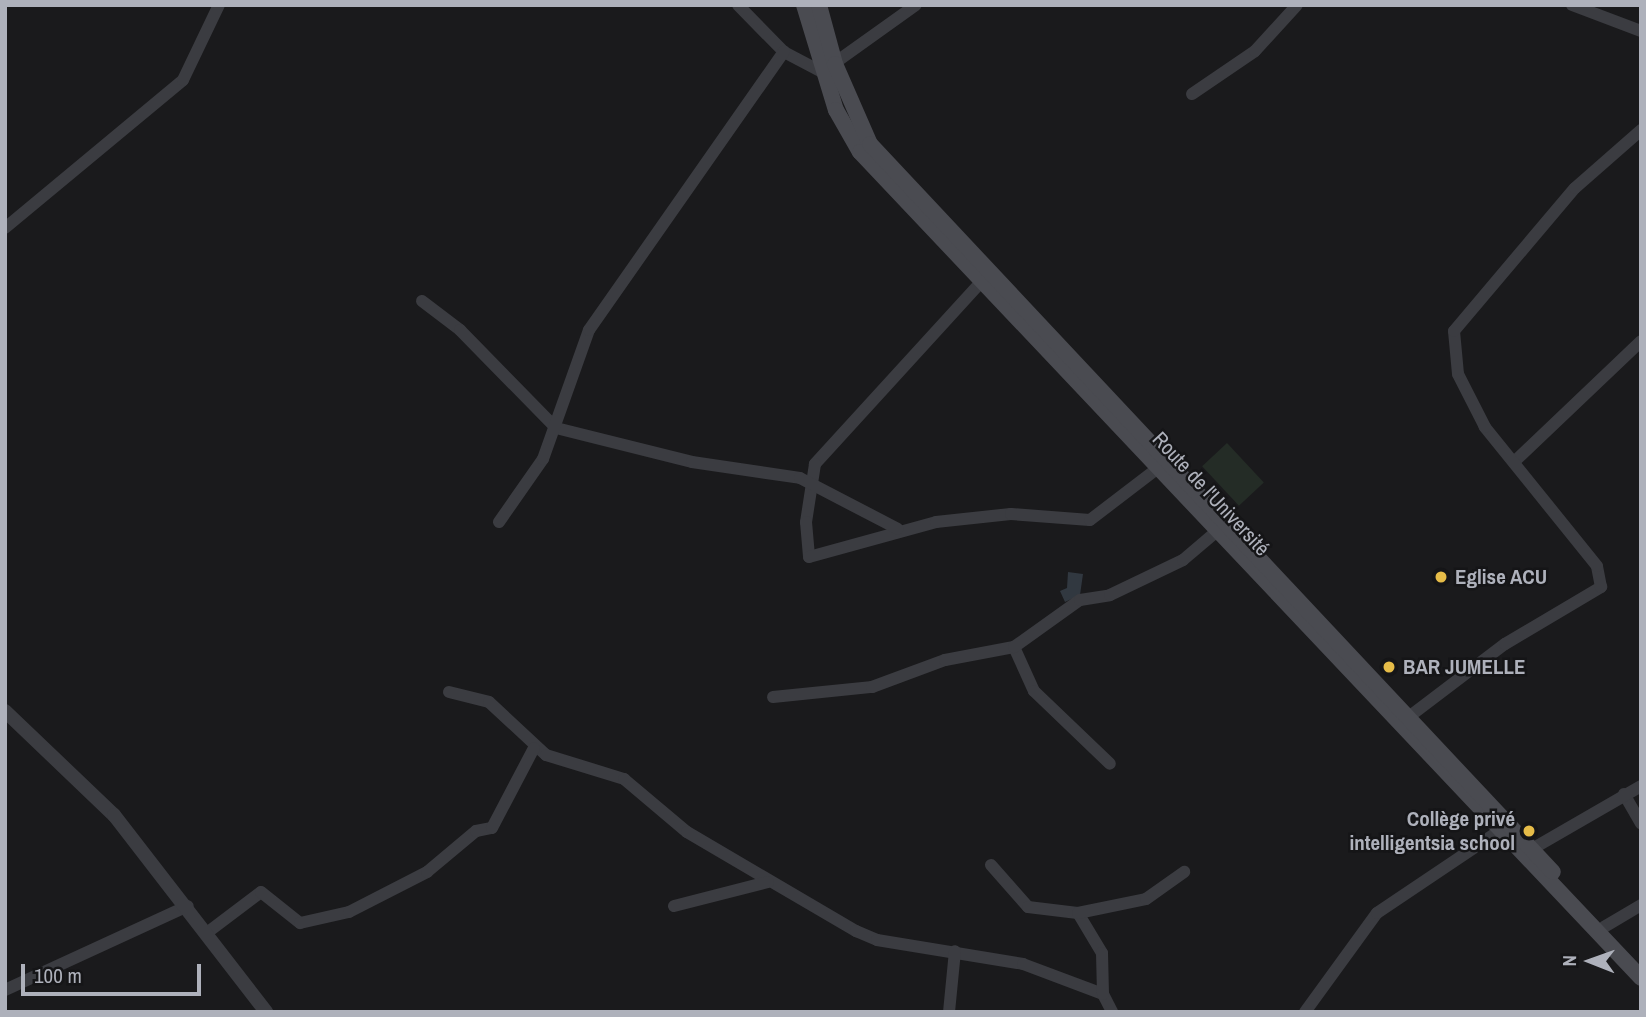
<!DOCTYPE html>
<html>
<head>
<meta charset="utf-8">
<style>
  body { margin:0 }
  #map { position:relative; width:1646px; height:1017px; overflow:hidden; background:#1a1a1c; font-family:"Archivo Narrow",sans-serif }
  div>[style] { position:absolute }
  .green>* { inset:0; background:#242c26; transform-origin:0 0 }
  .water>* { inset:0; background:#313840 }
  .minor>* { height:12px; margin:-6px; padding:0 6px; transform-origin:6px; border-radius:6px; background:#3b3c41 }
  .tertiary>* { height:14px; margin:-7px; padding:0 7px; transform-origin:7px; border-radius:7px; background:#3b3c41 }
  .secondary>* { height:16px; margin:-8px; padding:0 8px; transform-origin:8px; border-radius:8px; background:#4a4b51 }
  .dots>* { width:19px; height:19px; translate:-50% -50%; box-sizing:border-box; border:4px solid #151517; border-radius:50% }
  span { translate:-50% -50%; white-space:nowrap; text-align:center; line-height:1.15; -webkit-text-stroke:5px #151517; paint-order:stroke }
  .street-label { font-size:21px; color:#aeb1bb }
  .poi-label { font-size:21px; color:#aeb1bb; font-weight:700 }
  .left { translate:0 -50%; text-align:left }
  .right { translate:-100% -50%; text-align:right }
  .frame { position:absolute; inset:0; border:7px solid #aeb1bb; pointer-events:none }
  .north { position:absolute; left:1555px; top:926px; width:70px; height:70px; -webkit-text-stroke:5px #151517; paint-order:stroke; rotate:271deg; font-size:19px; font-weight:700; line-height:28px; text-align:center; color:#aeb1bb }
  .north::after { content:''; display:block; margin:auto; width:24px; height:32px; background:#aeb1bb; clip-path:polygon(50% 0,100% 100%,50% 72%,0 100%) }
  .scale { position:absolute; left:21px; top:964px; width:180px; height:32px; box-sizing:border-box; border:4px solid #aeb1bb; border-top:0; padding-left:9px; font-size:21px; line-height:24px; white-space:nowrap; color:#aeb1bb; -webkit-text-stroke:5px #151517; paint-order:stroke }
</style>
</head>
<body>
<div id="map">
  <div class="green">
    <i style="left:1227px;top:443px;width:54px;height:34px;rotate:47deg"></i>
  </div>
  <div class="water">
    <i style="clip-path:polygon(1068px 572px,1083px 574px,1080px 595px,1065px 602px,1060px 591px,1067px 588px)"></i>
  </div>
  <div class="minor">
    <i style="left:738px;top:5px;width:66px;rotate:45.6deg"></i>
    <i style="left:784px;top:52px;width:43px;rotate:27.8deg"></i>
    <i style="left:822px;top:72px;width:115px;rotate:-35.5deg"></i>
    <i style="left:1572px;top:5px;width:74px;rotate:20.6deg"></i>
    <i style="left:1192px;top:94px;width:76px;rotate:-34.3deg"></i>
    <i style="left:1255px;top:51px;width:62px;rotate:-47.6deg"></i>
    <i style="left:5px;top:228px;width:231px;rotate:-39.7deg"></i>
    <i style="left:183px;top:80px;width:83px;rotate:-64.4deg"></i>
    <i style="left:982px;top:281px;width:248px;rotate:132.4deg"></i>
    <i style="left:815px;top:464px;width:59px;rotate:98.8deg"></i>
    <i style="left:806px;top:522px;width:35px;rotate:85deg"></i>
    <i style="left:809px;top:557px;width:132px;rotate:-15.4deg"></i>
    <i style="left:936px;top:522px;width:75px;rotate:-6.1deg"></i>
    <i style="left:1011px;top:514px;width:79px;rotate:4.3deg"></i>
    <i style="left:1090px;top:520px;width:86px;rotate:-37.4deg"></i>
    <i style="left:422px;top:301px;width:48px;rotate:37.3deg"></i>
    <i style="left:460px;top:330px;width:137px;rotate:45.6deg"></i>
    <i style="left:556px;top:428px;width:140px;rotate:14deg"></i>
    <i style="left:692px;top:462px;width:109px;rotate:8.4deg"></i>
    <i style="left:800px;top:478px;width:110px;rotate:27.5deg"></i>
    <i style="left:1514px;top:462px;width:175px;rotate:-43.6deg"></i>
    <i style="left:499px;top:522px;width:77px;rotate:-55.1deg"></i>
    <i style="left:543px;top:459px;width:137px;rotate:-70.4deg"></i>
    <i style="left:589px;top:330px;width:340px;rotate:-55deg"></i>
    <i style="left:1014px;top:647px;width:48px;rotate:65.6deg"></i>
    <i style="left:1034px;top:691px;width:105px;rotate:43.8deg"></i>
    <i style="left:449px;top:692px;width:41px;rotate:14deg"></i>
    <i style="left:489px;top:702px;width:78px;rotate:42.9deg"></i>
    <i style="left:546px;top:755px;width:82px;rotate:17.1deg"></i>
    <i style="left:624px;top:779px;width:82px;rotate:40.1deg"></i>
    <i style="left:687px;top:832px;width:196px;rotate:30.4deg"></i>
    <i style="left:856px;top:931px;width:23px;rotate:23deg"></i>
    <i style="left:877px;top:940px;width:148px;rotate:9.3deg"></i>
    <i style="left:1023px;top:964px;width:85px;rotate:20.6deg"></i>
    <i style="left:1103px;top:994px;width:20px;rotate:63deg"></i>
    <i style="left:773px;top:697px;width:100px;rotate:-5.8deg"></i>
    <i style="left:872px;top:687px;width:78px;rotate:-20.3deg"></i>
    <i style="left:945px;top:660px;width:70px;rotate:-10.7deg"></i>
    <i style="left:1014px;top:647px;width:81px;rotate:-35.5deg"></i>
    <i style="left:1080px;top:600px;width:30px;rotate:-9deg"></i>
    <i style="left:1110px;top:595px;width:81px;rotate:-25.6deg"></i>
    <i style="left:1183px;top:560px;width:43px;rotate:-40.3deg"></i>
    <i style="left:1410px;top:716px;width:119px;rotate:-37.2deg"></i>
    <i style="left:1505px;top:644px;width:112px;rotate:-30.7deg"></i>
    <i style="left:1601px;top:587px;width:21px;rotate:-101deg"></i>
    <i style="left:1597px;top:566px;width:179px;rotate:-128.9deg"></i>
    <i style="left:1485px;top:427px;width:59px;rotate:-117deg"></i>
    <i style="left:1458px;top:374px;width:43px;rotate:-95.3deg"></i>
    <i style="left:1454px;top:331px;width:187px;rotate:-49.8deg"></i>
    <i style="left:1575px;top:188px;width:88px;rotate:-41.3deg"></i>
    <i style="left:1624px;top:794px;width:34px;rotate:60deg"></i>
    <i style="left:1532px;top:849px;width:126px;rotate:-30deg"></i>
    <i style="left:991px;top:865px;width:56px;rotate:48.6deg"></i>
    <i style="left:1028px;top:907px;width:50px;rotate:6.8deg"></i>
    <i style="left:1078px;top:913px;width:47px;rotate:59deg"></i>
    <i style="left:1102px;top:953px;width:41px;rotate:88.6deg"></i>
    <i style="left:674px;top:906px;width:97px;rotate:-14.3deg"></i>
    <i style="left:1078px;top:913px;width:69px;rotate:-11.6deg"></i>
    <i style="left:1146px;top:899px;width:47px;rotate:-35.4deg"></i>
    <i style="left:1604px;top:927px;width:43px;rotate:-30.7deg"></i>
    <i style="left:208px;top:932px;width:66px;rotate:-37deg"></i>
    <i style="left:261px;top:892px;width:50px;rotate:38.5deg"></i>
    <i style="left:300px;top:923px;width:50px;rotate:-12.7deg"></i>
    <i style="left:349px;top:912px;width:88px;rotate:-27.1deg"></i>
    <i style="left:427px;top:872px;width:64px;rotate:-39.9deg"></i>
    <i style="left:476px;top:831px;width:16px;rotate:-11deg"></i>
    <i style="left:492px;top:828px;width:90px;rotate:-62.3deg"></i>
    <i style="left:5px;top:990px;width:201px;rotate:-24.7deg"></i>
    <i style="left:949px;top:1012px;width:61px;rotate:-84.4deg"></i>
    <i style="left:1305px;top:1012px;width:122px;rotate:-54deg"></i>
    <i style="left:1377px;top:913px;width:147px;rotate:-33.9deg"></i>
  </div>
  <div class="tertiary">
    <i style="left:5px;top:711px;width:151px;rotate:43.7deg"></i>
    <i style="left:114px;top:815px;width:249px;rotate:52.3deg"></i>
  </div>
  <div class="secondary">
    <i style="left:804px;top:5px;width:110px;rotate:73.1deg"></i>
    <i style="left:836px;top:110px;width:48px;rotate:60.3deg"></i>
    <i style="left:860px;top:152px;width:1137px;rotate:46.6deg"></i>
    <i style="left:819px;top:5px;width:61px;rotate:74.8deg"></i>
    <i style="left:835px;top:64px;width:87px;rotate:66.4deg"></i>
    <i style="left:870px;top:144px;width:998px;rotate:46.83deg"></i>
  </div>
  <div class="dots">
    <i style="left:1441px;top:577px;background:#e6bc48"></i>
    <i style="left:1389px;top:667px;background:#e6bc48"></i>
    <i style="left:1529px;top:831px;background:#e6bc48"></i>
  </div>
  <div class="street-label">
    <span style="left:1211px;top:494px;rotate:47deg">Route de l'Université</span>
  </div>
  <div class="poi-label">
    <span class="left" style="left:1455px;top:577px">Eglise ACU</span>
    <span class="left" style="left:1403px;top:667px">BAR JUMELLE</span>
    <span class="right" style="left:1515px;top:831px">Collège privé<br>intelligentsia school</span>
  </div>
  <div class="frame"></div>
  <div class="north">N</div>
  <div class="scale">100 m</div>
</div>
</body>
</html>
